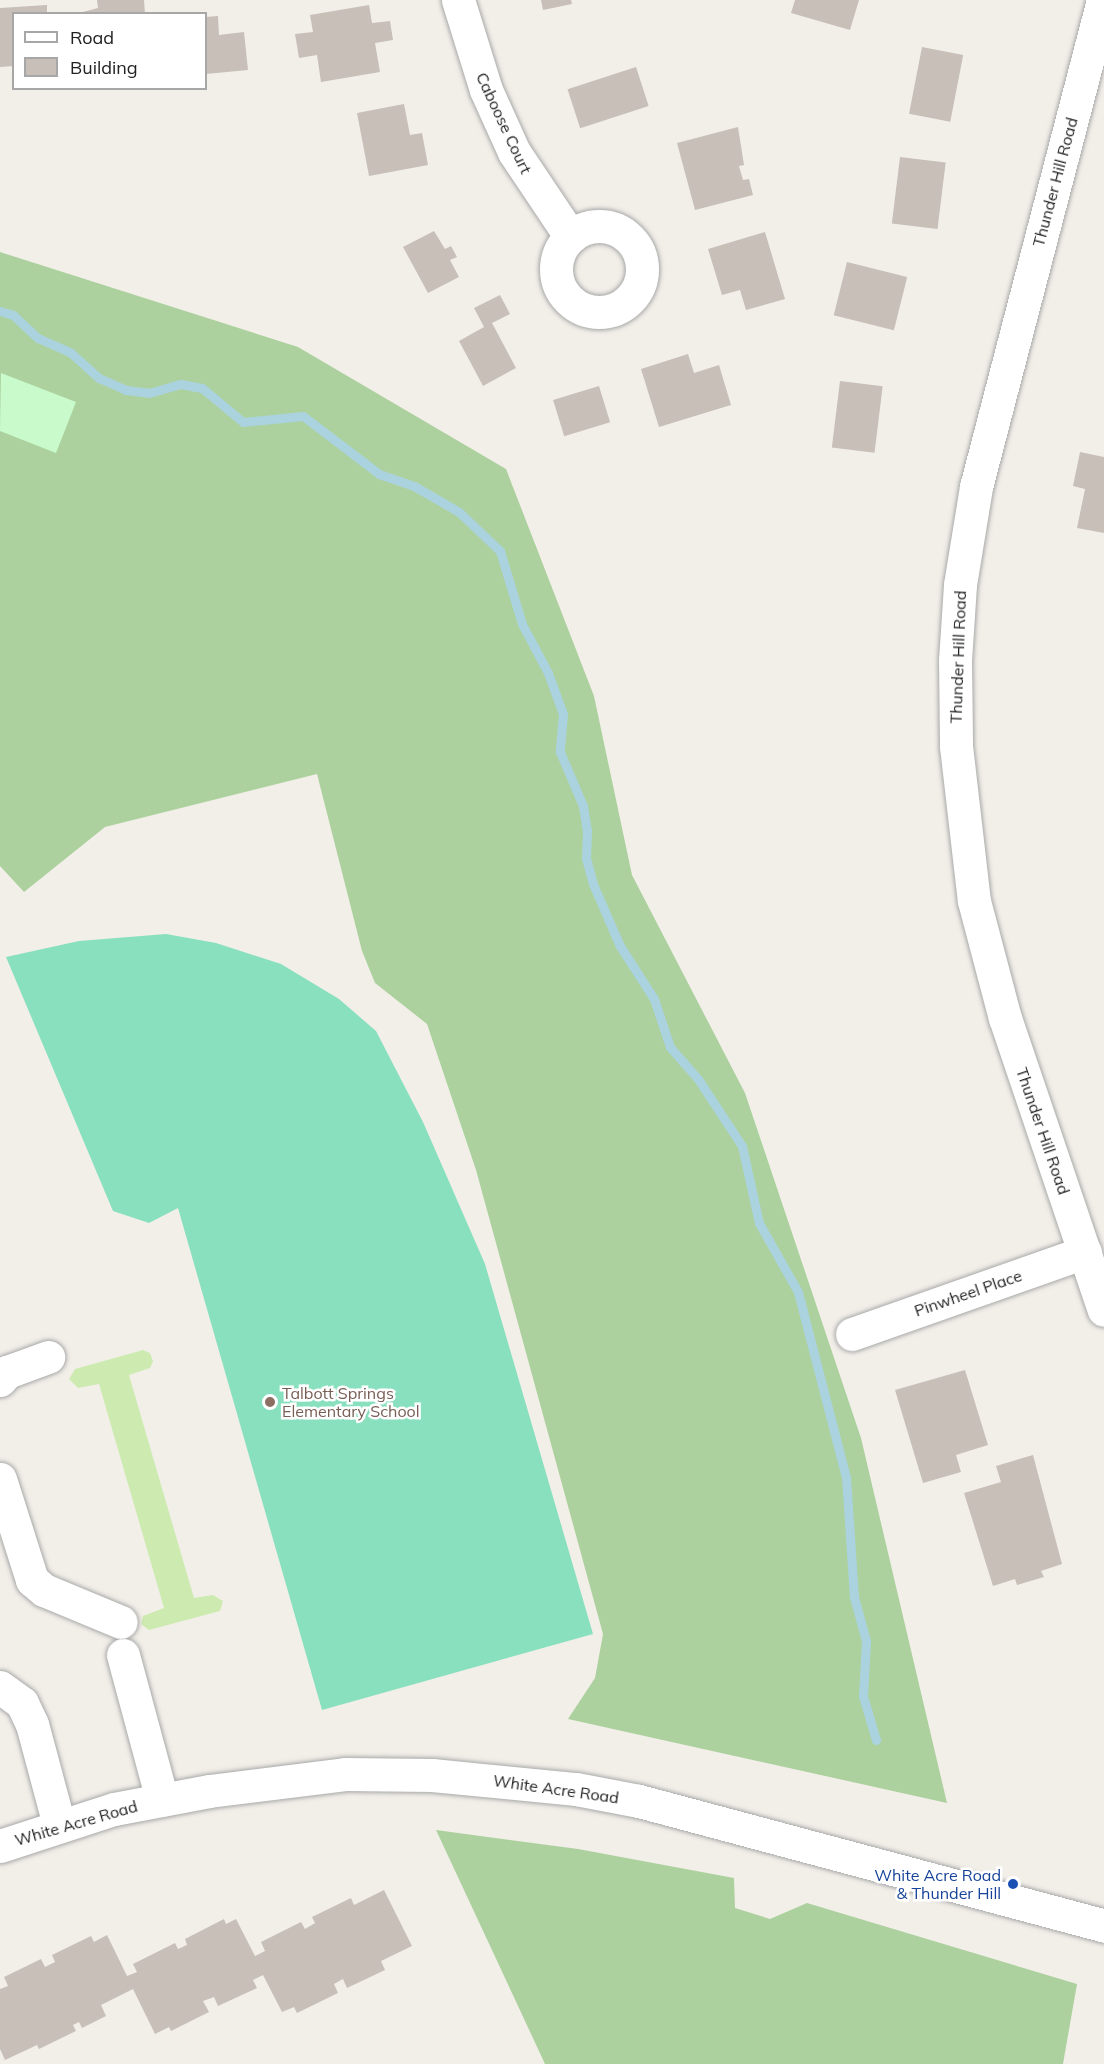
<!DOCTYPE html>
<html>
<head>
<meta charset="utf-8">
<style>
  body { margin:0 }
  #map { position:relative; width:1104px; height:2064px; overflow:hidden; background:#f2efe9; font-family:Mulish,sans-serif }
  div>[style] { position:absolute }
  .grass>* { inset:0; background:#cdebb0 }
  .forest>* { inset:0; background:#add19e }
  .park>* { inset:0; background:#c8facc }
  .pitch>* { inset:0; background:#88e0be }
  .stream>* { height:9px; margin:-4.5px; padding:0 4.5px; transform-origin:4.5px; border-radius:4.5px; background:#aad3df }
  .building>* { inset:0; background:#c7bfb8; transform-origin:0 0 }
  .roads { filter:drop-shadow(0 0 2px #a9a9a9) drop-shadow(0 0 2px #a9a9a9) }
  .minor>* { height:33px; margin:-16.5px; padding:0 16.5px; transform-origin:16.5px; border-radius:16.5px; background:#fff }
  .minor>.ring { margin:-16.5px; padding:0; box-sizing:content-box; background:none; border:33px solid #fff; border-radius:50% }
  .dots>* { width:16px; height:16px; translate:-50% -50%; box-sizing:border-box; border:3px solid #fff; border-radius:50% }
  span { translate:-50% -50%; white-space:nowrap; text-align:center; line-height:1.15; -webkit-text-stroke:5px #fff; paint-order:stroke }
  .street-label { font-size:16px; color:#222 }
  .education-label { font-size:16px; color:#785e54 }
  .left { translate:0 -50%; text-align:left }
  .transit-label { font-size:16px; color:#164399 }
  .right { translate:-100% -50%; text-align:right }
  .legend { position:absolute; left:12px; top:12px; width:195px; height:78px; box-sizing:border-box; background:#fff; border:2px solid #a7a7a7; margin:0; padding:8px 10px; list-style:none; font-size:18px; color:#222 }
  .legend li { display:flex; align-items:center; gap:12px; height:30px }
  .legend b { width:30px; border:2px solid #a7a7a7 }
</style>
</head>
<body>
<div id="map">
  <div class="grass">
    <i style="clip-path:polygon(143px 1350px,150px 1353px,153px 1361px,150px 1368px,129px 1375px,194px 1598px,213px 1595px,223px 1601px,220px 1611px,149px 1630px,141px 1624px,143px 1616px,164px 1608px,99px 1384px,78px 1388px,69px 1379px,75px 1369px)"></i>
  </div>
  <div class="forest">
    <i style="clip-path:polygon(0 252px,298px 347px,506px 469px,594px 696px,632px 875px,745px 1093px,861px 1438px,947px 1803px,568px 1719px,595px 1678px,603px 1634px,476px 1170px,427px 1024px,375px 983px,362px 951px,317px 774px,105px 827px,24px 892px,0 866px)"></i>
    <i style="clip-path:polygon(436px 1830px,578px 1849px,734px 1878px,735px 1908px,770px 1919px,807px 1903px,1077px 1984px,1063px 2064px,545px 2064px)"></i>
  </div>
  <div class="park">
    <i style="clip-path:polygon(1px 373px,76px 402px,56px 453px,0 431px)"></i>
  </div>
  <div class="pitch">
    <i style="clip-path:polygon(166px 934px,216px 943px,281px 964px,339px 999px,376px 1031px,423px 1122px,485px 1264px,593px 1634px,322px 1710px,178px 1208px,149px 1223px,113px 1211px,6px 957px,79px 941px)"></i>
  </div>
  <div class="stream">
    <i style="left:0;top:311px;width:14px;rotate:17deg"></i>
    <i style="left:13px;top:315px;width:34px;rotate:43deg"></i>
    <i style="left:38px;top:338px;width:36px;rotate:24deg"></i>
    <i style="left:71px;top:353px;width:38px;rotate:42deg"></i>
    <i style="left:99px;top:378px;width:30px;rotate:24deg"></i>
    <i style="left:126px;top:390px;width:23px;rotate:7deg"></i>
    <i style="left:149px;top:393px;width:33px;rotate:-16deg"></i>
    <i style="left:181px;top:384px;width:21px;rotate:11deg"></i>
    <i style="left:202px;top:388px;width:53px;rotate:39.7deg"></i>
    <i style="left:243px;top:422px;width:60px;rotate:-5.7deg"></i>
    <i style="left:303px;top:416px;width:96px;rotate:37.3deg"></i>
    <i style="left:379px;top:474px;width:37px;rotate:19deg"></i>
    <i style="left:414px;top:486px;width:52px;rotate:30deg"></i>
    <i style="left:459px;top:512px;width:57px;rotate:43.6deg"></i>
    <i style="left:500px;top:551px;width:76px;rotate:73.2deg"></i>
    <i style="left:522px;top:624px;width:55px;rotate:62deg"></i>
    <i style="left:548px;top:673px;width:44px;rotate:69.9deg"></i>
    <i style="left:563px;top:714px;width:38px;rotate:95deg"></i>
    <i style="left:560px;top:752px;width:59px;rotate:66.9deg"></i>
    <i style="left:583px;top:806px;width:25px;rotate:81deg"></i>
    <i style="left:587px;top:831px;width:27px;rotate:92deg"></i>
    <i style="left:586px;top:858px;width:27px;rotate:75deg"></i>
    <i style="left:593px;top:884px;width:68px;rotate:66.5deg"></i>
    <i style="left:620px;top:946px;width:63px;rotate:57.3deg"></i>
    <i style="left:654px;top:999px;width:51px;rotate:71.6deg"></i>
    <i style="left:670px;top:1047px;width:43px;rotate:48.8deg"></i>
    <i style="left:698px;top:1079px;width:80px;rotate:56.7deg"></i>
    <i style="left:742px;top:1146px;width:79px;rotate:77.6deg"></i>
    <i style="left:759px;top:1223px;width:79px;rotate:60.5deg"></i>
    <i style="left:798px;top:1292px;width:191px;rotate:75.5deg"></i>
    <i style="left:846px;top:1477px;width:120px;rotate:86.2deg"></i>
    <i style="left:854px;top:1597px;width:46px;rotate:74.7deg"></i>
    <i style="left:866px;top:1641px;width:55px;rotate:93.1deg"></i>
    <i style="left:863px;top:1696px;width:46px;rotate:73.5deg"></i>
  </div>
  <div class="building">
    <i style="clip-path:polygon(97px 0,144px 0,145px 14px,75px 14px,98px 8px)"></i>
    <i style="clip-path:polygon(541px 0,571px 0,572px 4px,543px 10px)"></i>
    <i style="clip-path:polygon(795px 0,859px 0,850px 30px,791px 13px)"></i>
    <i style="clip-path:polygon(47px 5px,47px 14px,14px 14px,14px 66px,0 67px,0 8px)"></i>
    <i style="clip-path:polygon(369px 5px,372px 23px,390px 21px,393px 40px,375px 43px,380px 72px,321px 82px,317px 55px,299px 58px,295px 34px,313px 32px,310px 15px)"></i>
    <i style="clip-path:polygon(218px 16px,219px 35px,244px 32px,248px 70px,206px 74px,206px 17px)"></i>
    <i style="left:922px;top:47px;width:42px;height:68px;rotate:11deg"></i>
    <i style="left:636px;top:67px;width:41px;height:72px;rotate:72deg"></i>
    <i style="clip-path:polygon(404px 104px,410px 135px,422px 133px,428px 165px,369px 176px,357px 113px)"></i>
    <i style="clip-path:polygon(738px 127px,744px 165px,739px 166px,743px 180px,749px 179px,753px 195px,695px 210px,677px 143px)"></i>
    <i style="left:900px;top:157px;width:46px;height:67px;rotate:7deg"></i>
    <i style="clip-path:polygon(434px 231px,445px 249px,451px 246px,457px 257px,450px 260px,459px 277px,428px 293px,403px 247px)"></i>
    <i style="clip-path:polygon(765px 232px,785px 299px,746px 310px,740px 290px,722px 295px,708px 249px)"></i>
    <i style="left:847px;top:262px;width:62px;height:55px;rotate:14deg"></i>
    <i style="clip-path:polygon(500px 295px,510px 314px,492px 323px,516px 368px,483px 386px,459px 341px,484px 327px,474px 308px)"></i>
    <i style="clip-path:polygon(688px 354px,694px 373px,719px 365px,731px 405px,659px 427px,641px 369px)"></i>
    <i style="left:840px;top:381px;width:43px;height:67px;rotate:7deg"></i>
    <i style="left:599px;top:386px;width:38px;height:48px;rotate:73deg"></i>
    <i style="clip-path:polygon(1080px 452px,1104px 457px,1104px 533px,1077px 528px,1085px 489px,1073px 486px)"></i>
    <i style="clip-path:polygon(965px 1370px,988px 1445px,956px 1455px,961px 1472px,923px 1483px,895px 1390px)"></i>
    <i style="clip-path:polygon(1033px 1455px,1062px 1564px,1041px 1571px,1044px 1577px,1017px 1585px,1015px 1579px,993px 1586px,964px 1493px,1001px 1482px,996px 1466px)"></i>
    <i style="clip-path:polygon(384px 1890px,412px 1946px,381px 1961px,385px 1970px,347px 1988px,343px 1979px,334px 1984px,338px 1993px,297px 2013px,294px 2007px,282px 2012px,263px 1975px,253px 1980px,257px 1988px,218px 2006px,214px 1997px,203px 2001px,209px 2012px,171px 2031px,169px 2027px,155px 2034px,133px 1989px,101px 2005px,106px 2016px,82px 2028px,79px 2022px,73px 2025px,76px 2031px,39px 2049px,37px 2045px,5px 2060px,0 2049px,0 1989px,8px 1986px,4px 1977px,41px 1959px,45px 1967px,55px 1962px,52px 1955px,91px 1936px,94px 1942px,107px 1935px,127px 1976px,137px 1972px,133px 1964px,175px 1943px,178px 1949px,187px 1945px,185px 1939px,224px 1919px,226px 1924px,236px 1919px,255px 1956px,265px 1951px,261px 1942px,301px 1922px,305px 1929px,315px 1923px,312px 1917px,351px 1898px,354px 1905px)"></i>
  </div>
  <div class="roads">
    <div class="minor">
      <i style="left:458px;top:0;width:94px;rotate:72.7deg"></i>
      <i style="left:486px;top:90px;width:68px;rotate:65.7deg"></i>
      <i style="left:514px;top:152px;width:102px;rotate:56.2deg"></i>
      <i style="left:1103px;top:0;width:503px;rotate:104.62deg"></i>
      <i style="left:976px;top:487px;width:99px;rotate:99.3deg"></i>
      <i style="left:960px;top:585px;width:75px;rotate:93.8deg"></i>
      <i style="left:955px;top:660px;width:86px;rotate:89.3deg"></i>
      <i style="left:956px;top:746px;width:156px;rotate:83.4deg"></i>
      <i style="left:974px;top:901px;width:121px;rotate:75.2deg"></i>
      <i style="left:1005px;top:1018px;width:308px;rotate:71.3deg"></i>
      <i class="ring" style="left:556px;top:226px;width:53px;height:53px"></i>
      <i style="left:852px;top:1334px;width:247px;rotate:-19.4deg"></i>
      <i style="left:0;top:1380px;width:11px;rotate:-49deg"></i>
      <i style="left:7px;top:1372px;width:44px;rotate:-20.1deg"></i>
      <i style="left:0;top:1479px;width:106px;rotate:72.4deg"></i>
      <i style="left:32px;top:1580px;width:16px;rotate:40deg"></i>
      <i style="left:44px;top:1590px;width:83px;rotate:22.6deg"></i>
      <i style="left:123px;top:1655px;width:150px;rotate:74.9deg"></i>
      <i style="left:0;top:1687px;width:27px;rotate:36deg"></i>
      <i style="left:22px;top:1703px;width:23px;rotate:65deg"></i>
      <i style="left:32px;top:1724px;width:105px;rotate:75deg"></i>
      <i style="left:0;top:1846px;width:120px;rotate:-18deg"></i>
      <i style="left:114px;top:1809px;width:97px;rotate:-10.7deg"></i>
      <i style="left:209px;top:1791px;width:137px;rotate:-7.1deg"></i>
      <i style="left:345px;top:1774px;width:87px;rotate:0.7deg"></i>
      <i style="left:432px;top:1775px;width:145px;rotate:5.6deg"></i>
      <i style="left:576px;top:1789px;width:64px;rotate:10.8deg"></i>
      <i style="left:639px;top:1801px;width:482px;rotate:15deg"></i>
    </div>
  </div>
  <div class="dots">
    <i style="left:270px;top:1402px;background:#8d6e63"></i>
    <i style="left:1013px;top:1884px;background:#1a4fb4"></i>
  </div>
  <div class="street-label">
    <span style="left:504px;top:123px;rotate:65deg">Caboose Court</span>
    <span style="left:1055px;top:182px;rotate:-75deg">Thunder Hill Road</span>
    <span style="left:958px;top:657px;rotate:-88deg">Thunder Hill Road</span>
    <span style="left:1043px;top:1131px;rotate:71deg">Thunder Hill Road</span>
    <span style="left:968px;top:1293px;rotate:-19deg">Pinwheel Place</span>
    <span style="left:556px;top:1789px;rotate:8deg">White Acre Road</span>
    <span style="left:76px;top:1823px;rotate:-16deg">White Acre Road</span>
  </div>
  <div class="education-label">
    <span class="left" style="left:282px;top:1402px">Talbott Springs<br>Elementary School</span>
  </div>
  <div class="transit-label">
    <span class="right" style="left:1001px;top:1884px">White Acre Road<br>&amp; Thunder Hill</span>
  </div>
  <ul class="legend">
  <li><b style="height:8px;background:#fff"></b>Road</li>
  <li><b style="height:16px;background:#c7bfb8"></b>Building</li>
  </ul>
</div>
</body>
</html>
